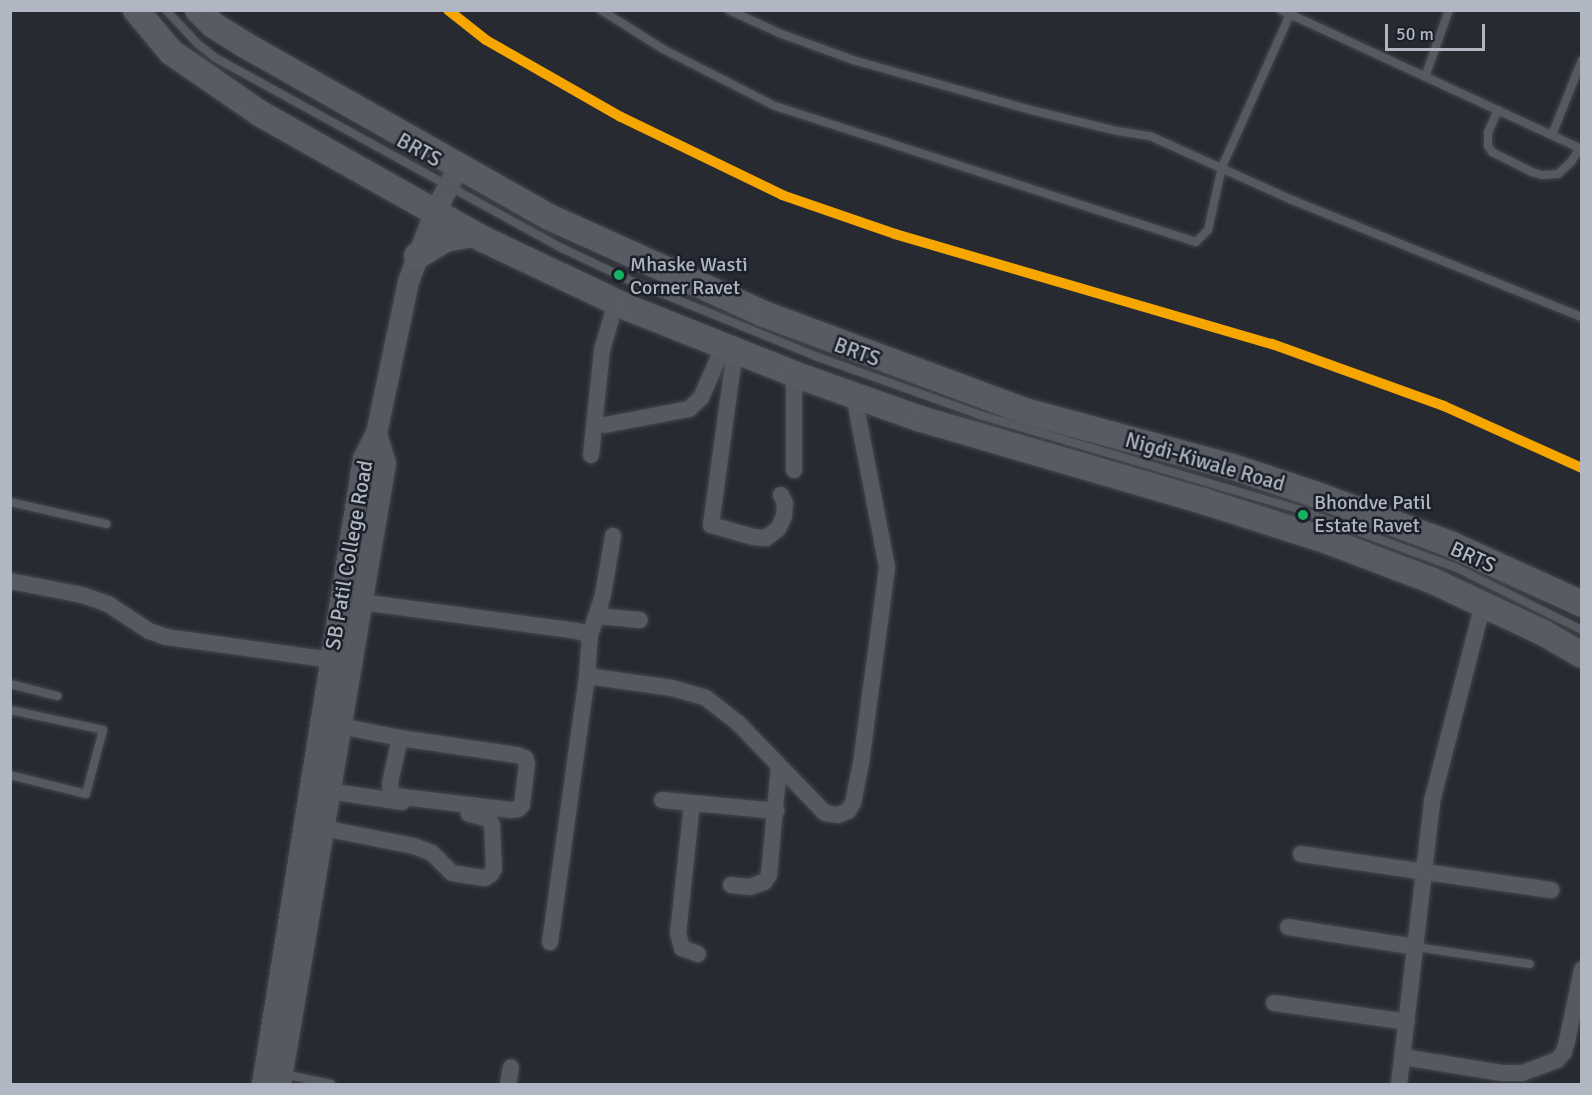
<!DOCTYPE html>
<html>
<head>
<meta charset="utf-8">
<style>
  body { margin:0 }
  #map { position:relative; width:1592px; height:1095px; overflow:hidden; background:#272a31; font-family:Signika,sans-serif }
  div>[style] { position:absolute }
  .roads { filter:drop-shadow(0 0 2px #44464c) drop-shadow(0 0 2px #44464c) }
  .service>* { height:8px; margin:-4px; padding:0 4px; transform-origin:4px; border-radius:4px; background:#56595f }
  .minor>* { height:16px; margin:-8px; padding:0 8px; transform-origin:8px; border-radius:8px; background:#56595f }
  .tertiary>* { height:21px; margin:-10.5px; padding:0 10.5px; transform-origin:10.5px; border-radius:10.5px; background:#56595f }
  .primary>* { height:26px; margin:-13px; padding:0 13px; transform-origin:13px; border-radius:13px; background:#585b61 }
  .rail-1>* { height:10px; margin:-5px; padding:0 5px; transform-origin:5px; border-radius:5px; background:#f7a600 }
  .dots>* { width:16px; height:16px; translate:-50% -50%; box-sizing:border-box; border:3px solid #1b202a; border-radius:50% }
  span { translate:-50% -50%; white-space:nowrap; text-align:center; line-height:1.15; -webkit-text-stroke:5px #1b202a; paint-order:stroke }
  .bus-label { font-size:20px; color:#b0b6c2 }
  .left { translate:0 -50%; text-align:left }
  .street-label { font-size:21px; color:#b0b6c2 }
  .frame { position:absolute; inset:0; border:12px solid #b0b6c2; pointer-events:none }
  .scale { position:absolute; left:1385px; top:24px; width:100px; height:27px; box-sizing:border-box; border:3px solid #b0b6c2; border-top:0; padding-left:8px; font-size:18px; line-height:21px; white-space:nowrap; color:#b0b6c2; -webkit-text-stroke:4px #1b202a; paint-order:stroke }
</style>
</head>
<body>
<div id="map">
  <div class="roads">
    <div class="service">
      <i style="left:166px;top:10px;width:45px;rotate:46.8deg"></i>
      <i style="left:197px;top:43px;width:22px;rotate:39deg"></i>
      <i style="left:214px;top:57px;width:397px;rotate:28.8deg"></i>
      <i style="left:562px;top:248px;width:74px;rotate:25.5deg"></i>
      <i style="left:629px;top:280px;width:204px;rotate:22.2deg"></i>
      <i style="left:818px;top:357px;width:172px;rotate:19.7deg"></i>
      <i style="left:980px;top:415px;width:334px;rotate:16.5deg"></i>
      <i style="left:1300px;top:510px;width:167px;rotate:20.3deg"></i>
      <i style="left:1457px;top:568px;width:140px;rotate:26.4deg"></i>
      <i style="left:601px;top:10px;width:73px;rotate:32.2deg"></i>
      <i style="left:663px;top:49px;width:126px;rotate:27deg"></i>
      <i style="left:775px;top:106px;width:442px;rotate:17.9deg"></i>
      <i style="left:1196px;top:242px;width:17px;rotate:-45deg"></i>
      <i style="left:1208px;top:230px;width:65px;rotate:-77.5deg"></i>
      <i style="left:1222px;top:167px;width:172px;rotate:-66deg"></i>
      <i style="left:729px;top:10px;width:55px;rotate:24.7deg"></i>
      <i style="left:779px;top:33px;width:79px;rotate:20deg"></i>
      <i style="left:853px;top:60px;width:185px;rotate:15.7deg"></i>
      <i style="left:1031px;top:110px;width:89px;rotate:13.7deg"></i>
      <i style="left:1117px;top:131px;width:33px;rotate:9deg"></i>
      <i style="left:1150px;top:136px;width:156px;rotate:24.3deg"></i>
      <i style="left:1292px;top:200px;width:313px;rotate:22deg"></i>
      <i style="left:1281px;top:10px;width:332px;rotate:24.8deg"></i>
      <i style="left:1425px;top:77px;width:71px;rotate:-70.3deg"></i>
      <i style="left:1498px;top:110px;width:24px;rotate:114deg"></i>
      <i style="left:1488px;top:132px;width:14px;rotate:90deg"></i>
      <i style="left:1488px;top:146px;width:7px;rotate:56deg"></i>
      <i style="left:1492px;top:152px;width:45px;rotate:26.6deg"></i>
      <i style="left:1532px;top:172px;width:10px;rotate:17deg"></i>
      <i style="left:1542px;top:175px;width:16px;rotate:-4deg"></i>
      <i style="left:1558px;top:174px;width:18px;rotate:-43deg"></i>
      <i style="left:1571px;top:162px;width:17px;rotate:-57deg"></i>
      <i style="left:1552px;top:135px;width:81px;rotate:-68.2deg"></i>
      <i style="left:10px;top:502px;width:99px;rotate:12.8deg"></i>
      <i style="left:10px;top:684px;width:49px;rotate:14.3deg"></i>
      <i style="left:10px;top:710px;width:95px;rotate:12.1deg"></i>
      <i style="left:103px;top:730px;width:66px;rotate:104.9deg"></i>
      <i style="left:86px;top:794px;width:78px;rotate:-166deg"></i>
      <i style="left:1416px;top:947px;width:115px;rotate:8.5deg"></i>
      <i style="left:283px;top:1074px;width:49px;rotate:11.8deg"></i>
    </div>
    <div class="minor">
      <i style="left:735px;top:350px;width:177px;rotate:97.8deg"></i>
      <i style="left:711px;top:525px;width:44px;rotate:15.9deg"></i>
      <i style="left:753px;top:537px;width:13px;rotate:4deg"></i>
      <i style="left:766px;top:538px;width:15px;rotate:-37deg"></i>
      <i style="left:778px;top:529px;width:14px;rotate:-65deg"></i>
      <i style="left:784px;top:516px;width:13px;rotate:-86deg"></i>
      <i style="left:785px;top:503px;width:9px;rotate:-117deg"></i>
      <i style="left:794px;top:374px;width:96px;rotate:90deg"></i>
      <i style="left:605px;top:425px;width:86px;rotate:-10.8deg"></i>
      <i style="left:689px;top:409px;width:16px;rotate:-43deg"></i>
      <i style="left:701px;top:398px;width:58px;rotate:-66.5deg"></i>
      <i style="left:591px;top:455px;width:106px;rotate:-84deg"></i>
      <i style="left:602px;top:350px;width:50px;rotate:-73.7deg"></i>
      <i style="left:10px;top:581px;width:73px;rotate:11deg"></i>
      <i style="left:82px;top:595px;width:28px;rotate:19deg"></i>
      <i style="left:108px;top:604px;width:49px;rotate:33.4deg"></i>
      <i style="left:149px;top:631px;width:18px;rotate:19deg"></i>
      <i style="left:166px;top:637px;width:168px;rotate:7.9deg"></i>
      <i style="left:361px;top:602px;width:218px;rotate:7.6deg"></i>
      <i style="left:577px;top:631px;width:14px;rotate:17deg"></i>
      <i style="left:590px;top:635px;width:41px;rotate:94.2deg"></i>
      <i style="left:587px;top:676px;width:269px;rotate:97.9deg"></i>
      <i style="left:597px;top:616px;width:43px;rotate:5.3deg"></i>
      <i style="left:590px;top:635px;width:42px;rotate:-72deg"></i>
      <i style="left:603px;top:595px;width:60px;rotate:-80.4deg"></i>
      <i style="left:587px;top:676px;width:86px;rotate:8deg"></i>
      <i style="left:672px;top:688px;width:35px;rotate:16deg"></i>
      <i style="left:706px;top:698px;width:41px;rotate:38deg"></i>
      <i style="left:738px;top:723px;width:125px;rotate:46deg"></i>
      <i style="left:825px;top:813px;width:13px;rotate:9deg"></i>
      <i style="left:838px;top:815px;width:11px;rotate:-22deg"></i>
      <i style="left:848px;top:811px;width:9px;rotate:-58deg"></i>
      <i style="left:853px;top:803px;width:41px;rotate:-78.7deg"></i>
      <i style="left:861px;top:763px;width:198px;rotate:-82.4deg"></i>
      <i style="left:887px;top:567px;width:174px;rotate:-100.9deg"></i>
      <i style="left:340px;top:726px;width:61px;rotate:11.3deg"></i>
      <i style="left:400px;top:738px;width:118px;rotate:8.3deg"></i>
      <i style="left:517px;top:755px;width:9px;rotate:21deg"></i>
      <i style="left:525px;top:758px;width:6px;rotate:72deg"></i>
      <i style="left:527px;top:764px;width:41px;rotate:97deg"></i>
      <i style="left:522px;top:805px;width:6px;rotate:135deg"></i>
      <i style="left:518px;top:809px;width:7px;rotate:172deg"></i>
      <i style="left:511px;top:810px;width:116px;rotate:-173.1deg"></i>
      <i style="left:396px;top:796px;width:6px;rotate:-141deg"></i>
      <i style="left:391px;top:792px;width:9px;rotate:-96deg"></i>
      <i style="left:390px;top:783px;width:46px;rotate:-77.5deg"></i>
      <i style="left:329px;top:791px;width:74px;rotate:8.6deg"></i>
      <i style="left:662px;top:800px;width:115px;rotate:5.5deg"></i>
      <i style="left:692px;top:803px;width:131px;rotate:96.1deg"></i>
      <i style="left:678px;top:933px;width:16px;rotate:75deg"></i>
      <i style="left:682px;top:948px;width:17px;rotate:21deg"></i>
      <i style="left:323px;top:828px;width:93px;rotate:11.2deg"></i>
      <i style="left:414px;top:846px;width:19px;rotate:21deg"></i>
      <i style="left:432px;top:853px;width:28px;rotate:45deg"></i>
      <i style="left:452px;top:873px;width:33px;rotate:9deg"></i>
      <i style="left:485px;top:878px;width:7px;rotate:-34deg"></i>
      <i style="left:491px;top:874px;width:6px;rotate:-59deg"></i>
      <i style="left:494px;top:869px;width:44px;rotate:-92.6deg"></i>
      <i style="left:492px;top:825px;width:7px;rotate:-117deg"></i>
      <i style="left:489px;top:819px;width:21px;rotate:-166deg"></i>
      <i style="left:1301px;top:854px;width:253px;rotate:8.2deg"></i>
      <i style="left:731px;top:885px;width:19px;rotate:6deg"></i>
      <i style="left:750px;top:887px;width:15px;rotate:-20deg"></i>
      <i style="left:764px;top:882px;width:9px;rotate:-54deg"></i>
      <i style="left:769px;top:875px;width:109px;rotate:-84.8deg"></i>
      <i style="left:1288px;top:927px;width:130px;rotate:8.9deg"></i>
      <i style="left:1274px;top:1003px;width:134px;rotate:8.1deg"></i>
      <i style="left:1403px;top:1057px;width:100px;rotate:9.2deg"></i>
      <i style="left:1502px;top:1073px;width:20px"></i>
      <i style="left:1522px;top:1073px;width:37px;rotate:-20deg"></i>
      <i style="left:1557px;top:1060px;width:11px;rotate:-49deg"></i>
      <i style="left:1564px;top:1052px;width:11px;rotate:-75deg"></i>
      <i style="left:1567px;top:1041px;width:73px;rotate:-78.1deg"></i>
      <i style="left:508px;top:1084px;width:17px;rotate:-80deg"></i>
      <i style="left:1399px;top:1084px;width:285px;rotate:-83.3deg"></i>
      <i style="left:1432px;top:801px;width:203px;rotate:-75.5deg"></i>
    </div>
    <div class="tertiary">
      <i style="left:262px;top:1084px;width:634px;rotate:-80.83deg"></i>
      <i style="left:363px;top:458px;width:28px;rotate:-63deg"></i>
      <i style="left:376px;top:433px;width:155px;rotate:-78.1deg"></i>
      <i style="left:408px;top:281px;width:73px;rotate:-69.1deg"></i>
      <i style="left:434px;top:213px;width:55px;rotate:-63deg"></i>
      <i style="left:280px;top:1084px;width:630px;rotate:-80.4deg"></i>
      <i style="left:385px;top:463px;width:31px;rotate:-107deg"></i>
    </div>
    <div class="primary">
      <i style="left:136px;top:10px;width:55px;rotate:50.2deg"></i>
      <i style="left:171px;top:52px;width:109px;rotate:34.6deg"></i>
      <i style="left:261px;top:114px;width:255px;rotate:29.4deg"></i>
      <i style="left:483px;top:239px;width:164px;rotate:25.3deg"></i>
      <i style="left:631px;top:309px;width:175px;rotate:21.7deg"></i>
      <i style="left:794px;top:374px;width:135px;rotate:19.5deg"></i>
      <i style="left:921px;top:419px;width:294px;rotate:16.2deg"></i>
      <i style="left:1203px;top:501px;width:131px;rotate:17.7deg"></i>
      <i style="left:1328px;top:541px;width:112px;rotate:20.9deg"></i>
      <i style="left:1433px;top:581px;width:120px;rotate:25.1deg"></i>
      <i style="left:1542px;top:632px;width:46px;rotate:29.9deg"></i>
      <i style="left:198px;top:10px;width:21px;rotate:45deg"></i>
      <i style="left:213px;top:25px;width:38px;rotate:32deg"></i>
      <i style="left:245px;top:45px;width:349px;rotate:29.5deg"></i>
      <i style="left:549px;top:217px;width:236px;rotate:24.3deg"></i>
      <i style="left:764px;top:314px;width:278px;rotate:20.4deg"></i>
      <i style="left:1025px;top:411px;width:215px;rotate:15.1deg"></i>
      <i style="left:1233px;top:467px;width:85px;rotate:18.4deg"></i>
      <i style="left:1314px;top:494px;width:145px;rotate:20.2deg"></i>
      <i style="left:1450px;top:544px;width:145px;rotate:24.4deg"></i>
      <i style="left:417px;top:256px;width:33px;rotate:-31deg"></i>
      <i style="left:445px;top:239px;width:27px;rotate:-10deg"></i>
    </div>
  </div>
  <div class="rail-1">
    <i style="left:448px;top:10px;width:48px;rotate:38.3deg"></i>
    <i style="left:486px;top:40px;width:155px;rotate:29.7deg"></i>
    <i style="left:621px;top:117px;width:179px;rotate:25.8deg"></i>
    <i style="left:782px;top:195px;width:120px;rotate:19deg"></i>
    <i style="left:895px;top:234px;width:393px;rotate:16.3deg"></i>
    <i style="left:1272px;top:344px;width:183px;rotate:19.8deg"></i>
    <i style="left:1444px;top:406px;width:151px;rotate:24.2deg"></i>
  </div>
  <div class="dots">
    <i style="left:619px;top:275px;background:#13b361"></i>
    <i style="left:1303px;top:515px;background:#13b361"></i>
  </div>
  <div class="bus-label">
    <span class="left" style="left:630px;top:276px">Mhaske Wasti<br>Corner Ravet</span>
    <span class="left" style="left:1314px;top:514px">Bhondve Patil<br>Estate Ravet</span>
  </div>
  <div class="street-label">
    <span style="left:419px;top:150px;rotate:29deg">BRTS</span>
    <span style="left:857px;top:352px;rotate:20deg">BRTS</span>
    <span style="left:1205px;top:462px;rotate:16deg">Nigdi-Kiwale Road</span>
    <span style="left:349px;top:555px;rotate:-80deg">SB Patil College Road</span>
    <span style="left:1473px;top:557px;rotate:24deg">BRTS</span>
  </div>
  <div class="frame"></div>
  <div class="scale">50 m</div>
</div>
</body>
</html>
